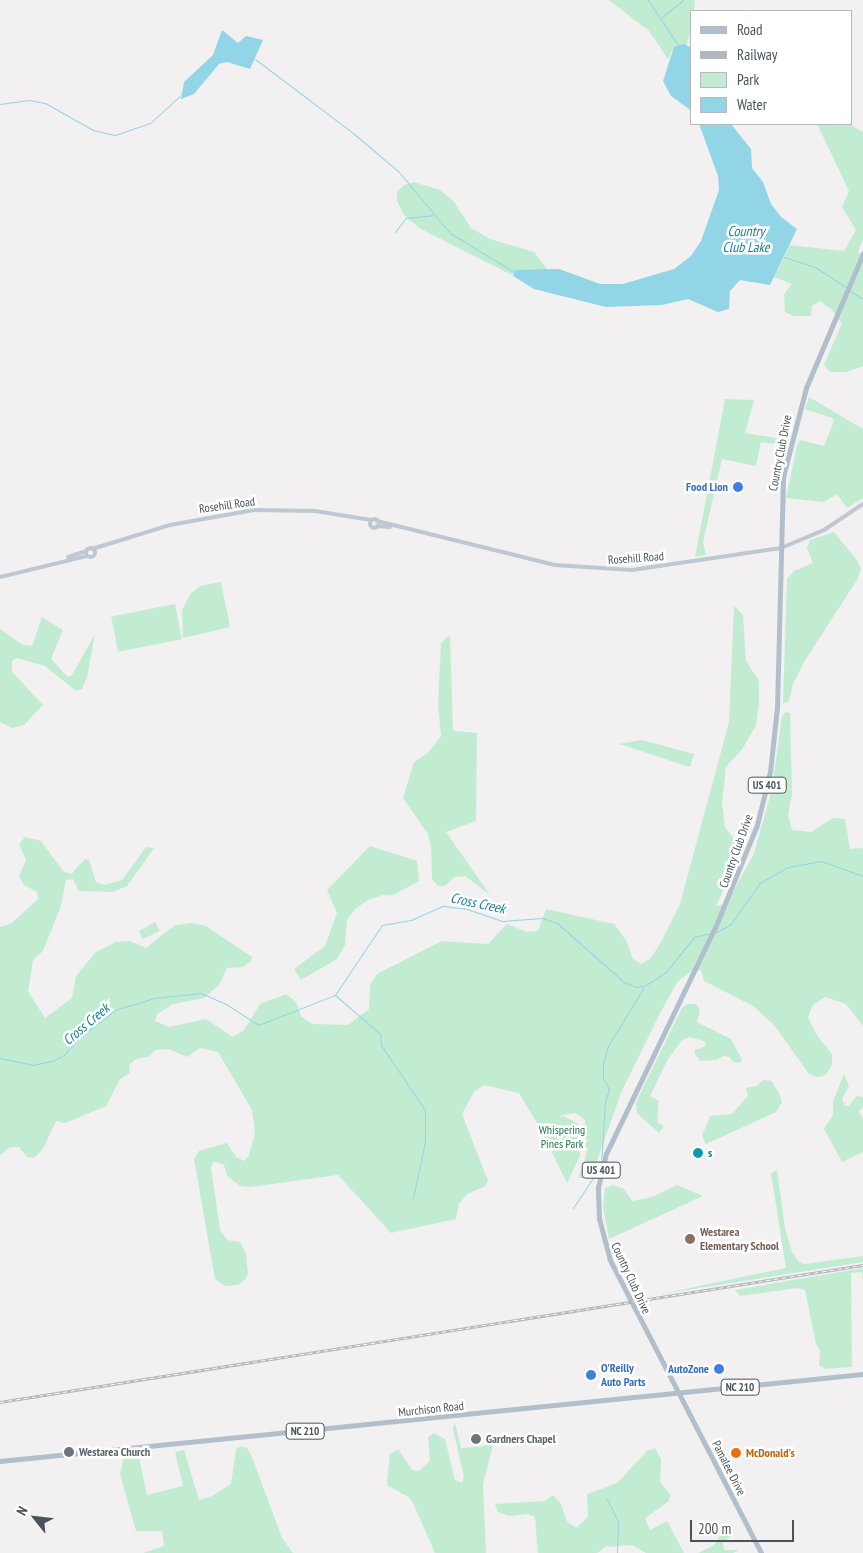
<!DOCTYPE html>
<html>
<head>
<meta charset="utf-8">
<style>
  body { margin:0 }
  #map { position:relative; width:863px; height:1553px; overflow:hidden; background:#f2f0f0; font-family:"PT Sans Narrow",sans-serif }
  div>[style] { position:absolute }
  .green>* { inset:0; background:#c1ecd2; transform-origin:0 0 }
  .water>* { inset:0; background:#91d5e6 }
  .stream>* { height:1px; margin:-0.5px; padding:0 0.5px; transform-origin:0.5px; border-radius:0.5px; background:#91d5e6 }
  .secondary>* { height:4px; margin:-2px; padding:0 2px; transform-origin:2px; border-radius:2px; background:#bec8d2 }
  .secondary>.ring { margin:-2px; padding:0; box-sizing:content-box; background:none; border:4px solid #bec8d2; border-radius:50% }
  .primary>* { height:4.5px; margin:-2.25px; padding:0 2.25px; transform-origin:2.25px; border-radius:2.25px; background:#b1bfcc }
  .rail>* { height:3px; margin-top:-1.5px; transform-origin:0; background:repeating-linear-gradient(90deg,#fff 0 4px,#b2b5b9 0 8px); box-sizing:border-box; border-block:1px solid #b2b5b9 }
  .dots>* { width:14px; height:14px; translate:-50% -50%; box-sizing:border-box; border:2px solid #fff; border-radius:50% }
  span { translate:-50% -50%; white-space:nowrap; text-align:center; line-height:1.15; -webkit-text-stroke:5px #fff; paint-order:stroke }
  .shield-label span { padding:1px 4px; background:#fff; border:1px solid; border-radius:4px; -webkit-text-stroke-width:0 }
  .shield-label { font-size:11px; color:#49535c; font-weight:700 }
  .street-label { font-size:12px; color:#49535c }
  .shop-label { font-size:12px; color:#366cbe; font-weight:700 }
  .right { translate:-100% -50%; text-align:right }
  .left { translate:0 -50%; text-align:left }
  .park-label { font-size:12px; color:#1d794b }
  .culture-label { font-size:12px; color:#0d838f; font-weight:700 }
  .education-label { font-size:12px; color:#785e54; font-weight:700 }
  .worship-label { font-size:12px; color:#5b616d; font-weight:700 }
  .food-label { font-size:12px; color:#c56008; font-weight:700 }
  .water-label { font-size:14px; color:#167e9a; font-style:italic }
  .legend { position:absolute; left:690px; top:10px; width:162px; height:115px; box-sizing:border-box; background:#fff; border:1px solid #b6babe; margin:0; padding:6px 9px; list-style:none; font-size:15px; color:#49535c }
  .legend li { display:flex; align-items:center; gap:10px; height:25px }
  .legend b { width:25px; border:1px solid #b6babe }
  .north { position:absolute; left:10px; top:1493px; width:50px; height:50px; -webkit-text-stroke:4px #fff; paint-order:stroke; rotate:299deg; font-size:14px; font-weight:700; line-height:20px; text-align:center; color:#49535c }
  .north::after { content:''; display:block; margin:auto; width:18px; height:22px; background:#49535c; clip-path:polygon(50% 0,100% 100%,50% 72%,0 100%) }
  .scale { position:absolute; left:690px; top:1520px; width:104px; height:22px; box-sizing:border-box; border:2px solid #49535c; border-top:0; padding-left:6px; font-size:15px; line-height:18px; white-space:nowrap; color:#49535c; -webkit-text-stroke:4px #fff; paint-order:stroke }
</style>
</head>
<body>
<div id="map">
  <div class="green">
    <i style="clip-path:polygon(609px 0,695px 0,692px 30px,686px 45px,674px 47px,668px 59px,649px 31px)"></i>
    <i style="clip-path:polygon(817px 124px,850px 124px,863px 132px,863px 239px,858px 252px,863px 254px,863px 366px,846px 372px,830px 372px,824px 365px,842px 323px,832px 310px,820px 301px,812px 306px,811px 316px,793px 316px,785px 312px,784px 294px,792px 284px,774px 277px,790px 245px,844px 251px,856px 230px,842px 207px,849px 191px)"></i>
    <i style="clip-path:polygon(414px 182px,440px 190px,454px 202px,471px 228px,490px 239px,534px 252px,548px 270px,519px 270px,512px 275px,419px 228px,404px 215px,397px 201px,397px 192px,404px 185px)"></i>
    <i style="clip-path:polygon(809px 397px,863px 429px,863px 498px,847px 508px,837px 494px,824px 502px,786px 498px,797px 445px,800px 440px,824px 446px,834px 421px,832px 418px,805px 409px)"></i>
    <i style="clip-path:polygon(725px 399px,754px 400px,745px 433px,781px 439px,783px 445px,761px 442px,756px 466px,722px 459px,703px 542px,706px 555px,695px 557px)"></i>
    <i style="clip-path:polygon(834px 532px,857px 560px,861px 569px,857px 580px,804px 662px,793px 684px,789px 701px,783px 704px,787px 579px,794px 571px,813px 563px,807px 548px,810px 540px)"></i>
    <i style="clip-path:polygon(221px 582px,230px 627px,183px 638px,182px 610px,191px 593px,200px 586px)"></i>
    <i style="left:175px;top:604px;width:36px;height:65px;rotate:79deg"></i>
    <i style="clip-path:polygon(734px 606px,743px 615px,746px 661px,759px 681px,759px 704px,756px 725px,743px 748px,726px 767px,722px 803px,725px 827px,735px 840px,738px 858px,716px 906px,727px 903px,754px 853px,772px 789px,782px 716px,786px 712px,790px 713px,792px 794px,788px 815px,792px 830px,811px 832px,833px 818px,845px 819px,850px 849px,863px 848px,863px 1026px,846px 1004px,825px 997px,813px 1005px,808px 1017px,816px 1034px,832px 1054px,832px 1065px,826px 1075px,818px 1077px,809px 1074px,774px 1025px,753px 1006px,704px 981px,701px 970px,691px 972px,678px 981px,660px 1013px,621px 1093px,594px 1169px,587px 1178px,578px 1178px,586px 1156px,585px 1120px,575px 1113px,563px 1115px,559px 1118px,564px 1116px,578px 1124px,580px 1156px,567px 1183px,541px 1130px,551px 1123px,537px 1123px,519px 1093px,484px 1085px,474px 1092px,462px 1114px,488px 1181px,484px 1187px,467px 1194px,459px 1204px,456px 1219px,391px 1233px,338px 1175px,250px 1187px,240px 1186px,227px 1176px,224px 1165px,214px 1161px,211px 1167px,220px 1230px,227px 1240px,240px 1242px,246px 1254px,248px 1273px,245px 1280px,238px 1285px,225px 1286px,215px 1279px,194px 1159px,199px 1151px,227px 1143px,236px 1157px,244px 1161px,249px 1155px,255px 1133px,252px 1110px,218px 1052px,200px 1048px,187px 1057px,169px 1049px,155px 1050px,148px 1057px,136px 1059px,129px 1065px,130px 1073px,120px 1079px,106px 1106px,65px 1123px,56px 1121px,43px 1149px,34px 1158px,27px 1157px,19px 1147px,10px 1147px,0 1155px,0 927px,12px 923px,38px 899px,37px 892px,24px 885px,19px 876px,26px 860px,19px 844px,25px 837px,41px 841px,63px 871px,71px 874px,85px 859px,89px 860px,96px 882px,104px 885px,122px 880px,146px 847px,154px 848px,127px 886px,113px 892px,79px 891px,73px 879px,66px 880px,61px 906px,43px 951px,33px 960px,28px 991px,45px 1018px,72px 998px,76px 976px,96px 952px,116px 942px,129px 941px,146px 948px,175px 925px,192px 923px,206px 926px,252px 957px,251px 961px,243px 967px,227px 968px,219px 985px,204px 998px,173px 1004px,157px 1014px,155px 1021px,169px 1027px,206px 1019px,233px 1037px,244px 1030px,260px 1004px,286px 994px,296px 1002px,301px 1016px,312px 1024px,348px 1025px,369px 1009px,370px 985px,377px 974px,442px 941px,488px 944px,507px 924px,527px 932px,538px 931px,546px 909px,614px 924px,626px 940px,633px 959px,641px 964px,650px 959px,660px 944px,680px 904px,729px 722px)"></i>
    <i style="clip-path:polygon(42px 617px,63px 630px,51px 659px,68px 677px,72px 675px,95px 634px,87px 677px,82px 689px,76px 691px,45px 666px,17px 658px,12px 661px,12px 672px,43px 705px,24px 725px,12px 728px,0 722px,0 629px,23px 645px,32px 646px)"></i>
    <i style="clip-path:polygon(450px 635px,453px 731px,477px 733px,476px 821px,446px 832px,490px 895px,465px 876px,454px 877px,445px 886px,438px 886px,432px 879px,431px 846px,428px 834px,403px 798px,414px 762px,428px 753px,441px 736px,438px 705px,441px 643px)"></i>
    <i style="clip-path:polygon(642px 740px,694px 754px,690px 767px,619px 744px)"></i>
    <i style="clip-path:polygon(370px 846px,417px 861px,419px 881px,393px 895px,383px 895px,368px 900px,355px 909px,347px 920px,345px 945px,337px 959px,301px 980px,294px 969px,325px 946px,337px 913px,327px 890px)"></i>
    <i style="clip-path:polygon(155px 922px,160px 931px,143px 939px,139px 931px)"></i>
    <i style="clip-path:polygon(687px 1004px,696px 1004px,700px 1010px,697px 1022px,731px 1039px,742px 1060px,740px 1063px,733px 1062px,730px 1057px,723px 1056px,717px 1060px,700px 1061px,695px 1054px,695px 1050px,704px 1047px,706px 1042px,690px 1037px,682px 1040px,668px 1059px,650px 1096px,659px 1101px,657px 1122px,664px 1126px,659px 1133px,637px 1113px,636px 1102px,682px 1008px)"></i>
    <i style="clip-path:polygon(844px 1074px,849px 1086px,842px 1099px,845px 1106px,849px 1106px,857px 1096px,863px 1097px,863px 1107px,859px 1111px,863px 1119px,863px 1152px,842px 1162px,824px 1129px,833px 1115px,833px 1101px)"></i>
    <i style="clip-path:polygon(763px 1080px,771px 1081px,779px 1093px,782px 1102px,776px 1112px,706px 1144px,702px 1136px,710px 1116px,732px 1114px,748px 1096px,746px 1088px,757px 1086px)"></i>
    <i style="clip-path:polygon(777px 1170px,785px 1228px,792px 1252px,799px 1262px,805px 1264px,863px 1256px,863px 1262px,661px 1294px,786px 1268px,771px 1173px)"></i>
    <i style="clip-path:polygon(613px 1185px,624px 1189px,632px 1201px,652px 1197px,677px 1185px,703px 1196px,609px 1239px,603px 1207px,605px 1188px)"></i>
    <i style="clip-path:polygon(863px 1268px,863px 1281px,862px 1272px,851px 1273px,852px 1367px,825px 1369px,819px 1365px,820px 1350px,816px 1344px,805px 1290px,798px 1288px,740px 1296px,735px 1290px)"></i>
    <i style="clip-path:polygon(455px 1422px,461px 1448px,484px 1446px,491px 1441px,493px 1445px,483px 1484px,486px 1553px,435px 1553px,413px 1503px,409px 1497px,388px 1486px,387px 1481px,390px 1454px,398px 1449px,412px 1470px,419px 1471px,430px 1461px,428px 1437px,434px 1433px,445px 1439px,455px 1480px,462px 1483px,464px 1477px,453px 1429px)"></i>
    <i style="clip-path:polygon(241px 1446px,247px 1448px,252px 1457px,282px 1538px,293px 1553px,143px 1553px,164px 1546px,162px 1531px,136px 1531px,120px 1474px,124px 1457px,134px 1453px,139px 1458px,147px 1495px,183px 1486px,175px 1452px,184px 1450px,199px 1500px,212px 1496px,231px 1484px,236px 1449px)"></i>
    <i style="clip-path:polygon(655px 1448px,661px 1459px,660px 1482px,671px 1495px,668px 1502px,645px 1518px,650px 1530px,667px 1521px,684px 1553px,646px 1553px,632px 1545px,605px 1547px,597px 1553px,538px 1553px,535px 1517px,528px 1514px,509px 1516px,498px 1512px,495px 1504px,545px 1501px,553px 1495px,560px 1502px,567px 1521px,576px 1528px,588px 1517px,587px 1494px,617px 1483px,647px 1451px)"></i>
    <i style="clip-path:polygon(726px 1527px,731px 1529px,730px 1536px,723px 1543px,724px 1550px,739px 1550px,733px 1553px,698px 1553px,713px 1546px)"></i>
  </div>
  <div class="water">
    <i style="clip-path:polygon(222px 30px,238px 43px,246px 36px,263px 40px,250px 69px,227px 62px,219px 64px,194px 94px,181px 99px,184px 82px,213px 55px)"></i>
    <i style="clip-path:polygon(684px 44px,692px 48px,692px 111px,671px 96px,663px 81px,674px 47px)"></i>
    <i style="clip-path:polygon(699px 124px,731px 124px,751px 149px,752px 168px,763px 182px,771px 204px,781px 217px,797px 229px,770px 285px,740px 280px,730px 291px,729px 309px,718px 312px,688px 299px,662px 305px,606px 307px,534px 289px,513px 276px,515px 270px,559px 269px,600px 284px,623px 284px,674px 269px,691px 256px,701px 241px,719px 190px,718px 176px)"></i>
  </div>
  <div class="stream">
    <i style="left:648px;top:0;width:54px;rotate:56.3deg"></i>
    <i style="left:662px;top:17px;width:27px;rotate:-39deg"></i>
    <i style="left:255px;top:59px;width:123px;rotate:37.1deg"></i>
    <i style="left:353px;top:133px;width:59px;rotate:40.2deg"></i>
    <i style="left:398px;top:171px;width:81px;rotate:50deg"></i>
    <i style="left:450px;top:233px;width:75px;rotate:31.4deg"></i>
    <i style="left:0;top:104px;width:29px;rotate:-8deg"></i>
    <i style="left:29px;top:100px;width:16px;rotate:11deg"></i>
    <i style="left:45px;top:103px;width:55px;rotate:29.4deg"></i>
    <i style="left:93px;top:130px;width:23px;rotate:13deg"></i>
    <i style="left:115px;top:135px;width:37px;rotate:-19deg"></i>
    <i style="left:150px;top:123px;width:40px;rotate:-42deg"></i>
    <i style="left:395px;top:232px;width:18px;rotate:-52deg"></i>
    <i style="left:406px;top:218px;width:27px;rotate:-6deg"></i>
    <i style="left:784px;top:257px;width:33px;rotate:18deg"></i>
    <i style="left:815px;top:267px;width:38px;rotate:33deg"></i>
    <i style="left:850px;top:291px;width:15px;rotate:32deg"></i>
    <i style="left:716px;top:932px;width:16px;rotate:-27deg"></i>
    <i style="left:730px;top:925px;width:52px;rotate:-54.5deg"></i>
    <i style="left:760px;top:883px;width:32px;rotate:-30deg"></i>
    <i style="left:788px;top:867px;width:34px;rotate:-10deg"></i>
    <i style="left:821px;top:861px;width:45px;rotate:19.7deg"></i>
    <i style="left:335px;top:995px;width:60px;rotate:40.9deg"></i>
    <i style="left:380px;top:1034px;width:11px;rotate:85deg"></i>
    <i style="left:381px;top:1045px;width:78px;rotate:55.9deg"></i>
    <i style="left:425px;top:1110px;width:32px;rotate:90deg"></i>
    <i style="left:425px;top:1142px;width:57px;rotate:102.1deg"></i>
    <i style="left:0;top:1058px;width:34px;rotate:12deg"></i>
    <i style="left:33px;top:1065px;width:19px;rotate:-12deg"></i>
    <i style="left:52px;top:1061px;width:13px;rotate:-27deg"></i>
    <i style="left:64px;top:1055px;width:21px;rotate:-49deg"></i>
    <i style="left:78px;top:1039px;width:47px;rotate:-38.1deg"></i>
    <i style="left:115px;top:1010px;width:41px;rotate:-17.1deg"></i>
    <i style="left:154px;top:998px;width:47px;rotate:-6.1deg"></i>
    <i style="left:201px;top:993px;width:27px;rotate:24deg"></i>
    <i style="left:226px;top:1004px;width:38px;rotate:33deg"></i>
    <i style="left:258px;top:1025px;width:83px;rotate:-21.3deg"></i>
    <i style="left:335px;top:995px;width:84px;rotate:-56.1deg"></i>
    <i style="left:382px;top:925px;width:29px;rotate:-10deg"></i>
    <i style="left:411px;top:920px;width:35px;rotate:-24deg"></i>
    <i style="left:443px;top:906px;width:24px;rotate:7deg"></i>
    <i style="left:467px;top:909px;width:37px;rotate:19deg"></i>
    <i style="left:502px;top:921px;width:41px;rotate:-4.2deg"></i>
    <i style="left:543px;top:918px;width:15px;rotate:20deg"></i>
    <i style="left:557px;top:923px;width:89px;rotate:41.4deg"></i>
    <i style="left:624px;top:982px;width:13px;rotate:23deg"></i>
    <i style="left:636px;top:987px;width:10px;rotate:-11deg"></i>
    <i style="left:646px;top:985px;width:24px;rotate:-33deg"></i>
    <i style="left:666px;top:972px;width:45px;rotate:-51.3deg"></i>
    <i style="left:694px;top:937px;width:18px;rotate:-13deg"></i>
    <i style="left:573px;top:1208px;width:50px;rotate:-56.3deg"></i>
    <i style="left:601px;top:1166px;width:64px;rotate:-86.4deg"></i>
    <i style="left:605px;top:1102px;width:14px;rotate:-73deg"></i>
    <i style="left:609px;top:1089px;width:13px;rotate:-119deg"></i>
    <i style="left:603px;top:1078px;width:14px;rotate:-90deg"></i>
    <i style="left:603px;top:1064px;width:19px;rotate:-74deg"></i>
    <i style="left:608px;top:1046px;width:69px;rotate:-58.6deg"></i>
    <i style="left:607px;top:1499px;width:25px;rotate:64deg"></i>
    <i style="left:618px;top:1522px;width:31px;rotate:92deg"></i>
  </div>
  <div class="secondary">
    <i class="ring" style="left:369.5px;top:518.5px;width:5px;height:5px"></i>
    <i style="left:377px;top:521px;width:183px;rotate:13.9deg"></i>
    <i style="left:555px;top:565px;width:77px;rotate:3.7deg"></i>
    <i style="left:632px;top:570px;width:151px;rotate:-8.4deg"></i>
    <i style="left:781px;top:548px;width:47px;rotate:-22.7deg"></i>
    <i style="left:824px;top:530px;width:47px;rotate:-33.7deg"></i>
    <i style="left:377px;top:526px;width:13px;rotate:4deg"></i>
    <i class="ring" style="left:85.5px;top:547.5px;width:5px;height:5px"></i>
    <i style="left:92px;top:549px;width:82px;rotate:-17.1deg"></i>
    <i style="left:170px;top:525px;width:85px;rotate:-10.1deg"></i>
    <i style="left:254px;top:510px;width:61px;rotate:0.9deg"></i>
    <i style="left:315px;top:511px;width:57px;rotate:9.1deg"></i>
    <i style="left:68px;top:557px;width:19px;rotate:-18deg"></i>
    <i style="left:0;top:577px;width:89px;rotate:-13.6deg"></i>
  </div>
  <div class="primary">
    <i style="left:0;top:1461px;width:867px;rotate:-5.76deg"></i>
    <i style="left:761px;top:1553px;width:330px;rotate:-117.3deg"></i>
    <i style="left:610px;top:1260px;width:42px;rotate:-105deg"></i>
    <i style="left:599px;top:1219px;width:31px;rotate:-92deg"></i>
    <i style="left:598px;top:1188px;width:35px;rotate:-77deg"></i>
    <i style="left:606px;top:1154px;width:251px;rotate:-64.3deg"></i>
    <i style="left:715px;top:928px;width:111px;rotate:-67.8deg"></i>
    <i style="left:757px;top:825px;width:55px;rotate:-76.2deg"></i>
    <i style="left:770px;top:772px;width:64px;rotate:-83.8deg"></i>
    <i style="left:777px;top:708px;width:231px;rotate:-88.5deg"></i>
    <i style="left:783px;top:477px;width:92px;rotate:-75.5deg"></i>
    <i style="left:806px;top:388px;width:146px;rotate:-67deg"></i>
  </div>
  <div class="rail">
    <i style="left:0;top:1402px;width:874px;rotate:-9.02deg"></i>
  </div>
  <div class="dots">
    <i style="left:738px;top:487px;background:#3f7fe0"></i>
    <i style="left:698px;top:1153px;background:#0f9aa8"></i>
    <i style="left:690px;top:1239px;background:#8d6e63"></i>
    <i style="left:719px;top:1369px;background:#3f7fe0"></i>
    <i style="left:591px;top:1375px;background:#3f7fe0"></i>
    <i style="left:476px;top:1439px;background:#6b7280"></i>
    <i style="left:69px;top:1452px;background:#6b7280"></i>
    <i style="left:736px;top:1453px;background:#e8710a"></i>
  </div>
  <div class="shield-label">
    <span style="left:767px;top:785px">US 401</span>
    <span style="left:601px;top:1170px">US 401</span>
    <span style="left:740px;top:1387px">NC 210</span>
    <span style="left:305px;top:1431px">NC 210</span>
  </div>
  <div class="street-label">
    <span style="left:780px;top:453px;rotate:-79deg">Country Club Drive</span>
    <span style="left:227px;top:505px;rotate:-8deg">Rosehill Road</span>
    <span style="left:636px;top:558px;rotate:-4deg">Rosehill Road</span>
    <span style="left:736px;top:851px;rotate:-70deg">Country Club Drive</span>
    <span style="left:631px;top:1278px;rotate:65deg">Country Club Drive</span>
    <span style="left:431px;top:1409px;rotate:-6deg">Murchison Road</span>
    <span style="left:729px;top:1468px;rotate:63deg">Pamalee Drive</span>
  </div>
  <div class="shop-label">
    <span class="right" style="left:728px;top:487px">Food Lion</span>
    <span class="left" style="left:601px;top:1375px">O'Reilly<br>Auto Parts</span>
    <span class="right" style="left:709px;top:1369px">AutoZone</span>
  </div>
  <div class="park-label">
    <span style="left:562px;top:1137px">Whispering<br>Pines Park</span>
  </div>
  <div class="culture-label">
    <span class="left" style="left:708px;top:1153px">s</span>
  </div>
  <div class="education-label">
    <span class="left" style="left:700px;top:1239px">Westarea<br>Elementary School</span>
  </div>
  <div class="worship-label">
    <span class="left" style="left:486px;top:1439px">Gardners Chapel</span>
    <span class="left" style="left:79px;top:1452px">Westarea Church</span>
  </div>
  <div class="food-label">
    <span class="left" style="left:746px;top:1453px">McDonald's</span>
  </div>
  <div class="water-label">
    <span style="left:746px;top:239px">Country<br>Club Lake</span>
    <span style="left:478px;top:903px;rotate:12deg">Cross Creek</span>
    <span style="left:86px;top:1024px;rotate:-40deg">Cross Creek</span>
  </div>
  <ul class="legend">
  <li><b style="height:6px;background:#b1bfcc"></b>Road</li>
  <li><b style="height:6px;background:#b2b5b9"></b>Railway</li>
  <li><b style="height:14px;background:#c1ecd2"></b>Park</li>
  <li><b style="height:14px;background:#91d5e6"></b>Water</li>
  </ul>
  <div class="north">N</div>
  <div class="scale">200 m</div>
</div>
</body>
</html>
